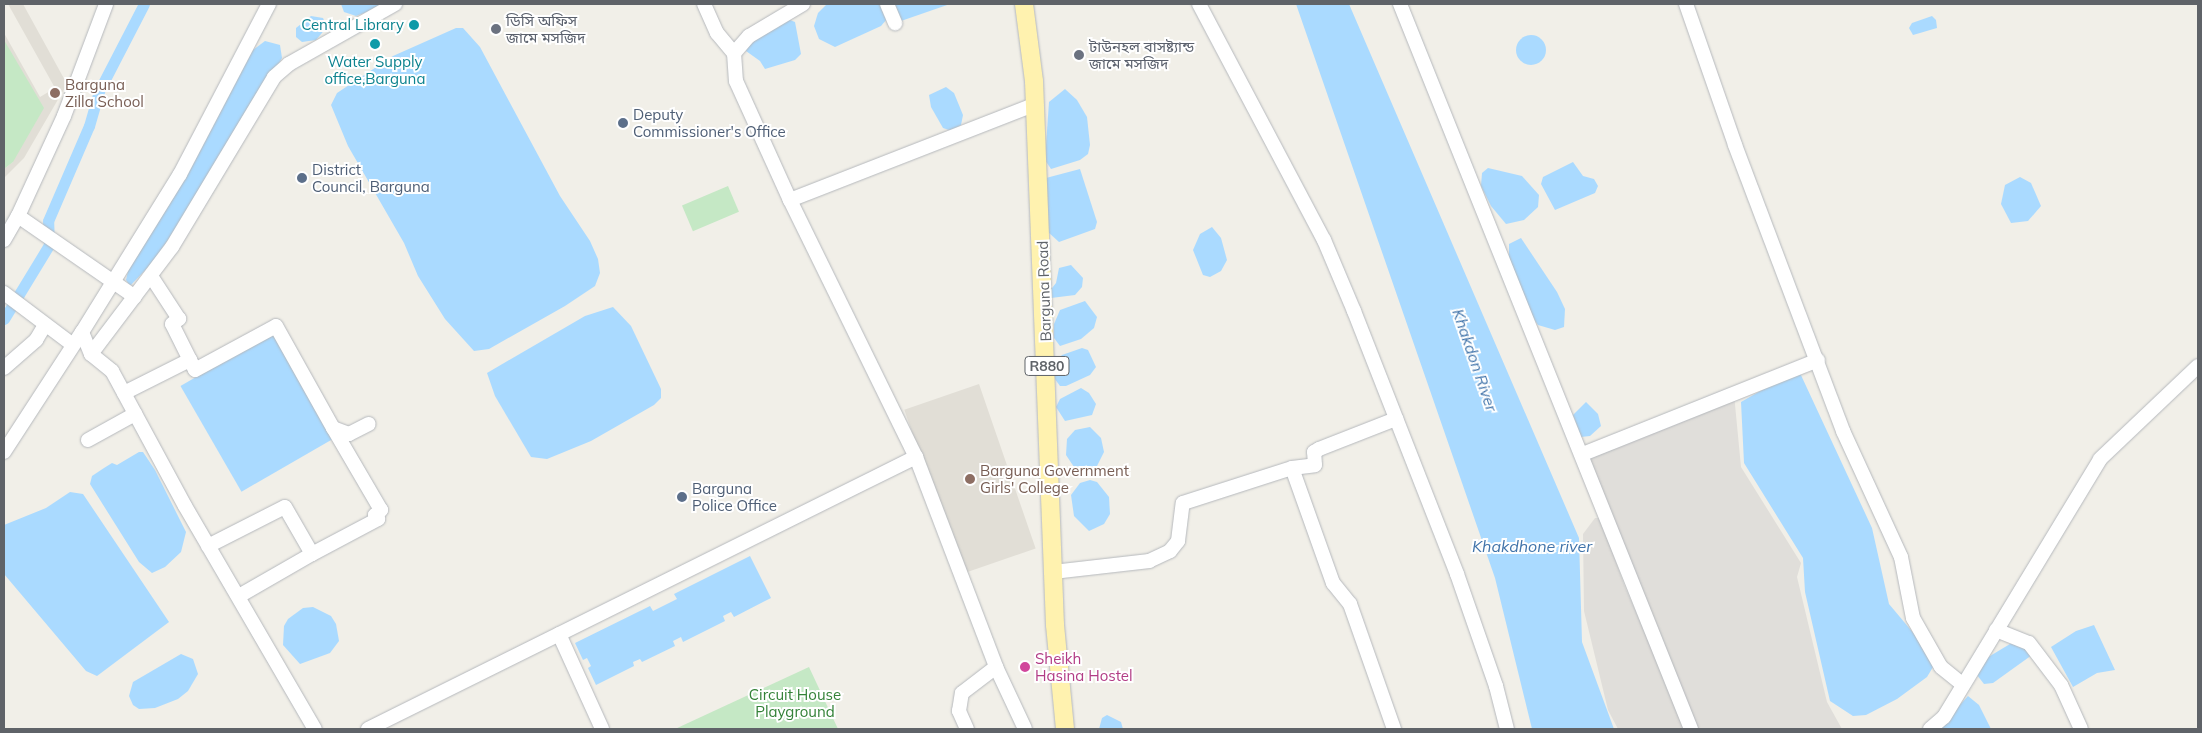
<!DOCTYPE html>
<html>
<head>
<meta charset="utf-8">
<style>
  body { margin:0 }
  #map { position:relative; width:2202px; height:733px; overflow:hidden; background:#f1efe8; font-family:Mulish,"Noto Sans Bengali",sans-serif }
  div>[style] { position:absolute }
  .industrial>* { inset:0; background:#e0deda }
  .education>* { inset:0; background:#e1ded6; transform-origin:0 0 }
  .green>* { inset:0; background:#c5e8c5; transform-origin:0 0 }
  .water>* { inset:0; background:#aadaff; transform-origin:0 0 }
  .round { border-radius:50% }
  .canal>* { height:11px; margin:-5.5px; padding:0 5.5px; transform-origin:5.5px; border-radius:5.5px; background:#aadaff }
  .roads { filter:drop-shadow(0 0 1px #b5b8bc) drop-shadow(0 0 1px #b5b8bc) }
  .minor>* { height:14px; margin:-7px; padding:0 7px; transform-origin:7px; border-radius:7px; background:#fff }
  .major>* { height:18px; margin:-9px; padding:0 9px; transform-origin:9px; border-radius:9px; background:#fff2af }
  .dots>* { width:14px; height:14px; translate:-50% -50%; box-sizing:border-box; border:2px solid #fff; border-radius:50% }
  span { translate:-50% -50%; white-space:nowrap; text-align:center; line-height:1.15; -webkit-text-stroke:4px #fff; paint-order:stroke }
  .shield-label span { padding:1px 4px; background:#fff; border:1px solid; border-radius:4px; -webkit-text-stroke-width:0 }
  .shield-label { font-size:14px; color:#5f6368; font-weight:700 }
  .worship-label { font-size:15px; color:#5b616d }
  .left { translate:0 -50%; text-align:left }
  .culture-label { font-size:15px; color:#0d838f }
  .right { translate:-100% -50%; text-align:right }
  .education-label { font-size:15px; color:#785e54 }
  .service-label { font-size:15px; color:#4e5e75 }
  .street-label { font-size:15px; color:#5f6368 }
  .hotel-label { font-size:15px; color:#b23c85 }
  .park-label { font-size:15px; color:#348238 }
  .water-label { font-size:16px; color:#4174aa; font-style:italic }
  .frame { position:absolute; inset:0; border:5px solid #5f6368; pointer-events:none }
</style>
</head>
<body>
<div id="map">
  <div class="industrial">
    <i style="clip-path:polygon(1734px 394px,1741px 467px,1801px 563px,1797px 577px,1827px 702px,1842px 729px,1698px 729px,1611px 518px,1588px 453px)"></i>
    <i style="clip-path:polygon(1595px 518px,1600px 518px,1625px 587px,1688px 729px,1618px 729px,1608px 710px,1584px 611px,1583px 534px)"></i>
  </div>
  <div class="education">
    <i style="clip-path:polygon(8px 4px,23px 4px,67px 84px,24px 158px,4px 178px,4px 169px,13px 162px,4px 33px,40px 97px,55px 88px)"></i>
    <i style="left:979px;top:384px;width:174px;height:79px;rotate:71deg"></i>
  </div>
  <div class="green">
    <i style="clip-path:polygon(4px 40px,44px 108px,13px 162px,4px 169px)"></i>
    <i style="left:728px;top:186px;width:28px;height:50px;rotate:67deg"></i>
    <i style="clip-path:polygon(809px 667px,838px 729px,675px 729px)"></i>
  </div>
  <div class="water">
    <i style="clip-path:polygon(341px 4px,388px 4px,356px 16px,344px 12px)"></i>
    <i style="clip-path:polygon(827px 4px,882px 4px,887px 19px,881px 26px,835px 47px,819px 39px,814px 26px,818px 13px)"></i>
    <i style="clip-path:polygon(892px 4px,950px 4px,901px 21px)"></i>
    <i style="clip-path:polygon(1296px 4px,1349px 4px,1579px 538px,1582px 642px,1614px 729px,1532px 729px,1495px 578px)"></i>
    <i style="clip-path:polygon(311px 16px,323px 18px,327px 27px,316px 40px,302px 42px,296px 37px,296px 28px)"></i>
    <i style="clip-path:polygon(1932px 16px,1936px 20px,1937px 28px,1913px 35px,1909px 28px,1912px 23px)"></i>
    <i style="clip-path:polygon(790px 20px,795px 22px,801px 54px,795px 60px,765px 69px,760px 61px,746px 51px,748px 45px,773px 27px)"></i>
    <i style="clip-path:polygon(456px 28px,463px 28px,480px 47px,560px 196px,590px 241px,598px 259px,600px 273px,595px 286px,565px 306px,489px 349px,474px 351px,445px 319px,418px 276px,404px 243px,348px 146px,331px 105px,337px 93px,393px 56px)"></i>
    <i class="round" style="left:1516px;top:35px;width:30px;height:30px"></i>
    <i style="clip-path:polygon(265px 41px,280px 45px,282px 58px,217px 168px,152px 263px,130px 286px,126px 280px,128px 271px,253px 50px)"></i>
    <i style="clip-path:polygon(946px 87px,954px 93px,963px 115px,961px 125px,952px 131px,943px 128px,931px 107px,929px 95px)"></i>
    <i style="clip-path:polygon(1065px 89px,1077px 100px,1087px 117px,1090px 145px,1088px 154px,1080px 160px,1051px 169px,1045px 160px,1049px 102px)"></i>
    <i style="clip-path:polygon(1573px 162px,1583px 176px,1594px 179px,1598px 186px,1595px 193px,1555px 210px,1541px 184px,1543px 177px)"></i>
    <i style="clip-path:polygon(1488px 168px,1522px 176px,1539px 195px,1538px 207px,1524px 220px,1506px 224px,1491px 206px,1481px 186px,1482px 173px)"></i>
    <i style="clip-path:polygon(1080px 169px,1097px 222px,1095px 229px,1059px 242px,1048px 232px,1046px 178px)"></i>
    <i style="clip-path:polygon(2020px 177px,2031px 183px,2041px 206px,2028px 221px,2011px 223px,2001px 204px,2005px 185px)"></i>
    <i style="clip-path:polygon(1212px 227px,1221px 238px,1227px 260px,1221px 271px,1210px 277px,1203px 275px,1193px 250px,1200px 234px)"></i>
    <i style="clip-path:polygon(1521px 238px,1557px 292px,1565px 309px,1564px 327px,1555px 330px,1538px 325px,1531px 315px,1509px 258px,1509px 244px)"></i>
    <i style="clip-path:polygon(1071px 265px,1083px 278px,1082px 287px,1075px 295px,1051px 298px,1048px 293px,1056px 283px,1059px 268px)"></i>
    <i style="clip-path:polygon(1085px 301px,1097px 317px,1094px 328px,1081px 339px,1060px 346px,1054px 338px,1054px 324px,1060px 310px)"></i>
    <i style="clip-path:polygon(613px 307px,631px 326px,661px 389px,661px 398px,654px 405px,591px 441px,547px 459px,531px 457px,495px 396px,487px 373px,585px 316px)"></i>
    <i style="left:274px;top:332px;width:122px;height:108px;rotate:60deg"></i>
    <i style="clip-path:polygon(1082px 348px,1088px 350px,1096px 367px,1090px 375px,1066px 386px,1060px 386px,1052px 375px,1054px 363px,1062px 355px)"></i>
    <i style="clip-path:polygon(1800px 373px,1872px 528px,1889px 604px,1931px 654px,1933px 667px,1927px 677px,1897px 699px,1866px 715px,1853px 716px,1830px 701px,1805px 592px,1803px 558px,1744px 463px,1741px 402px,1783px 378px)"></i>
    <i style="clip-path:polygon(1081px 388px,1089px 393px,1096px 404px,1092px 415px,1065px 421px,1056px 407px,1060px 399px)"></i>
    <i style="clip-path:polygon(1586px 402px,1598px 414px,1601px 426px,1590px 436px,1581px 437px,1573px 415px)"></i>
    <i style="clip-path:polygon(1090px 427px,1101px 438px,1104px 452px,1096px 468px,1076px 470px,1066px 455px,1067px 439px,1075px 430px)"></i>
    <i style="clip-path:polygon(139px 452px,143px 452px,155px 470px,186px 532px,181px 552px,165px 567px,152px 573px,139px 562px,90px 484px,92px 476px,104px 468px,112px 463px,117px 465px)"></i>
    <i style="clip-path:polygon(1090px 480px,1097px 482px,1109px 497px,1110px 514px,1104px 524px,1089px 531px,1074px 516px,1071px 495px,1080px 483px)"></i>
    <i style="clip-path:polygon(70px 492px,83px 494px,169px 622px,97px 676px,86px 671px,4px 574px,4px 525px,46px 508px)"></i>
    <i style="clip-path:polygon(750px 556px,771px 598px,734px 617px,731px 612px,723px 616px,725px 621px,683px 642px,681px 637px,673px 641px,675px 646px,642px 662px,640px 659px,633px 662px,634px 666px,596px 685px,588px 668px,591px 666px,587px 658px,583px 660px,575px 643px,650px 606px,653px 611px,677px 599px,674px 594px)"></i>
    <i style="clip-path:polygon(313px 607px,331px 616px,336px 624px,339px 641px,330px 653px,300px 664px,283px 645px,284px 626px,288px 619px,303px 608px)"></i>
    <i style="clip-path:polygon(2094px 625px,2115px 670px,2097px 673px,2073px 687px,2051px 647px,2076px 631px)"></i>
    <i style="clip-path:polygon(2015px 641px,2025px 642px,2032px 655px,1993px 683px,1984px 684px,1977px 675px,1985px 659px)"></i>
    <i style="clip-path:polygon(181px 654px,193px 659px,198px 674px,188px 691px,178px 699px,155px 708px,139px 709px,133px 705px,129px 696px,133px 682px)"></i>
    <i style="clip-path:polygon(1968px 696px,1979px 705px,1991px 729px,1938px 729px)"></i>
    <i style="clip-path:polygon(1107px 715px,1121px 722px,1123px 729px,1099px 729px,1102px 718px)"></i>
  </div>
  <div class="canal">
    <i style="left:4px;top:319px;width:87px;rotate:-58.7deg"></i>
    <i style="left:49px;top:245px;width:24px;rotate:-92deg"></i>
    <i style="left:48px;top:221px;width:103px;rotate:-66.7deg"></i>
    <i style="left:89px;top:126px;width:36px;rotate:-74deg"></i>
    <i style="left:99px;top:91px;width:98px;rotate:-62.7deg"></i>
  </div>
  <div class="roads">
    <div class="minor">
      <i style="left:269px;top:4px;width:192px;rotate:117.6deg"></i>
      <i style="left:180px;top:174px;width:186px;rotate:121.8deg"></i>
      <i style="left:82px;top:332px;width:24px;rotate:68deg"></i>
      <i style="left:91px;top:354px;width:27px;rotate:39deg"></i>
      <i style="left:112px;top:371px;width:153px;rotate:61.6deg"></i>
      <i style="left:185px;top:506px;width:258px;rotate:59.8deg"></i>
      <i style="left:704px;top:4px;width:32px;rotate:66deg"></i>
      <i style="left:717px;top:33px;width:26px;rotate:50deg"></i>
      <i style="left:803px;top:4px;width:63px;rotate:149.3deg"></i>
      <i style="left:749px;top:36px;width:23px;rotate:131deg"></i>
      <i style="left:734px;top:53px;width:28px;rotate:86deg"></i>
      <i style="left:736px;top:81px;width:131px;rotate:65.6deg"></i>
      <i style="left:790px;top:200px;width:286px;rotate:63.9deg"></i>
      <i style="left:916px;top:457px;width:225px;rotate:69.1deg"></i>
      <i style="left:996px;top:667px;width:68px;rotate:64.9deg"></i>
      <i style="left:887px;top:4px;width:21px;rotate:67deg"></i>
      <i style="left:1199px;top:4px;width:267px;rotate:62.1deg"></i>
      <i style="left:1324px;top:240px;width:77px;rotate:67.1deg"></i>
      <i style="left:1354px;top:311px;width:282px;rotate:68.6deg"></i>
      <i style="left:1457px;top:574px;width:119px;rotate:70.8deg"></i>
      <i style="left:1496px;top:686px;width:44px;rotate:75.7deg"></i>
      <i style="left:1400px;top:4px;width:781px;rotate:68.13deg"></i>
      <i style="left:1686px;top:4px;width:149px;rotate:70.8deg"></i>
      <i style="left:1735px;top:145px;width:306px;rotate:69.3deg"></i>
      <i style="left:1843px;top:431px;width:139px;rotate:65.3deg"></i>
      <i style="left:1901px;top:557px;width:62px;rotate:78.9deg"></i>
      <i style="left:1913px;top:618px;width:56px;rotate:60.3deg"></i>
      <i style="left:1941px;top:667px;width:28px;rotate:39deg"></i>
      <i style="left:790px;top:200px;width:264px;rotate:-21.3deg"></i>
      <i style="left:18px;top:216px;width:110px;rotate:-65.3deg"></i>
      <i style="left:64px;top:116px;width:120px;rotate:-69.4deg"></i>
      <i style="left:4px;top:240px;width:28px;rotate:-60deg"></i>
      <i style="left:18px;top:216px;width:142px;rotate:34.7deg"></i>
      <i style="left:4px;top:293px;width:86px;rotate:37deg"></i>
      <i style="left:91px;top:354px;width:134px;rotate:-52.9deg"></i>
      <i style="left:172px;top:247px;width:198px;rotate:-59deg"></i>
      <i style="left:274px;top:77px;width:20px;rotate:-41deg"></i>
      <i style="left:289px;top:64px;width:122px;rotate:-29.5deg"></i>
      <i style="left:190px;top:360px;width:11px;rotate:63deg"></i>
      <i style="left:195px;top:370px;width:92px;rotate:-28.5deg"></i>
      <i style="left:276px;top:326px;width:117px;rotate:60.8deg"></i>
      <i style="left:333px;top:428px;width:17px;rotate:21deg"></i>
      <i style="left:349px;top:434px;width:22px;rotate:-27deg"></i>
      <i style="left:4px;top:368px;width:43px;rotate:-41.2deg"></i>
      <i style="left:36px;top:340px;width:17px;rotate:-59deg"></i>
      <i style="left:124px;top:393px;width:74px;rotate:-26.6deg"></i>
      <i style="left:190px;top:360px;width:40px;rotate:-116.6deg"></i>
      <i style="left:172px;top:324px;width:9px;rotate:-36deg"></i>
      <i style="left:179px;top:319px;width:51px;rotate:-123.1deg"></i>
      <i style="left:88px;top:440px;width:54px;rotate:-29deg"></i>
      <i style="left:4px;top:452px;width:143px;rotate:-57deg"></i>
      <i style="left:1583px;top:454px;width:253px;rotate:-21.8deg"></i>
      <i style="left:1292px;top:468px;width:122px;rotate:70.4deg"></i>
      <i style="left:1333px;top:583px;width:27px;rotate:51deg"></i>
      <i style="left:1350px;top:604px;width:133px;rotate:70.6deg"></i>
      <i style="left:208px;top:546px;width:86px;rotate:-26.9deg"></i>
      <i style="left:285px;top:507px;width:54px;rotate:60.1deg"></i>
      <i style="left:312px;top:554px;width:84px;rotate:150.1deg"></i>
      <i style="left:312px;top:554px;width:75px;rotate:-27.9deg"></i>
      <i style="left:378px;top:519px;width:5px;rotate:-127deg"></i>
      <i style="left:375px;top:515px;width:8px;rotate:-40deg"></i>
      <i style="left:381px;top:510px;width:95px;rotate:-120.3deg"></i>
      <i style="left:1053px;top:572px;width:97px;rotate:-6.5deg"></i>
      <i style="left:1149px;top:561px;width:23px;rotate:-25deg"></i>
      <i style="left:1170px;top:551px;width:13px;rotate:-51deg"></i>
      <i style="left:1178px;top:541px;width:38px;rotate:-83deg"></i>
      <i style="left:1183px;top:503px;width:114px;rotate:-17.8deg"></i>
      <i style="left:1292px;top:468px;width:23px;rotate:-7deg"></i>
      <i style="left:1315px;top:465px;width:13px;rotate:-94deg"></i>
      <i style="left:1314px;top:452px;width:6px;rotate:-31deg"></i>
      <i style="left:1319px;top:449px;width:83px;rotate:-21.3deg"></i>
      <i style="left:1996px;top:630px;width:35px;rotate:22deg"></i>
      <i style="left:2029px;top:643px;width:53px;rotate:52.7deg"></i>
      <i style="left:2061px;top:685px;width:48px;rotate:65.6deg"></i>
      <i style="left:559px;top:634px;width:104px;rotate:65.6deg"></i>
      <i style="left:368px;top:729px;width:612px;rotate:-26.4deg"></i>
      <i style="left:967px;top:729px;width:20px;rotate:-114deg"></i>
      <i style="left:959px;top:711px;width:18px;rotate:-81deg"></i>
      <i style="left:962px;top:693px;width:43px;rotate:-37.4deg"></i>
      <i style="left:1930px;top:729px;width:18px;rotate:-41deg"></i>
      <i style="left:1944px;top:717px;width:301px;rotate:-58.8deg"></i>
      <i style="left:2100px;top:459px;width:135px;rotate:-43.5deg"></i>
    </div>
    <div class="major">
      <i style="left:1024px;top:4px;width:78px;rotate:82.6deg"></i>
      <i style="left:1034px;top:81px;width:544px;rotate:87.79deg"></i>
      <i style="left:1055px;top:625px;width:104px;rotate:84.5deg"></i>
    </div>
  </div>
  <div class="dots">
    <i style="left:414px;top:25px;background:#0f9aa8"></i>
    <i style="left:496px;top:29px;background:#6b7280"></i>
    <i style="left:375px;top:44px;background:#0f9aa8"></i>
    <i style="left:1079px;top:55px;background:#6b7280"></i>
    <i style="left:55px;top:93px;background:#8d6e63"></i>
    <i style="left:623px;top:123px;background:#5c6f8a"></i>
    <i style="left:302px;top:178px;background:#5c6f8a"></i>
    <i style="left:970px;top:479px;background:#8d6e63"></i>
    <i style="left:682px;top:497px;background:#5c6f8a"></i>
    <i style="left:1025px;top:667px;background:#d1479c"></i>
  </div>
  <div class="shield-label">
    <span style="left:1047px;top:366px">R880</span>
  </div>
  <div class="worship-label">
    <span class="left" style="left:506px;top:29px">ডিসি অফিস<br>জামে মসজিদ</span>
    <span class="left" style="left:1089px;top:55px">টাউনহল বাসষ্ট্যান্ড<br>জামে মসজিদ</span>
  </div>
  <div class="culture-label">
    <span class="right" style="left:404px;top:25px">Central Library</span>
    <span style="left:375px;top:70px">Water Supply<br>office,Barguna</span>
  </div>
  <div class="education-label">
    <span class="left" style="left:65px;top:93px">Barguna<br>Zilla School</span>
    <span class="left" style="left:980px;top:479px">Barguna Government<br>Girls' College</span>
  </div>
  <div class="service-label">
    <span class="left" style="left:633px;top:123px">Deputy<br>Commissioner's Office</span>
    <span class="left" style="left:312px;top:178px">District<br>Council, Barguna</span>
    <span class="left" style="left:692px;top:497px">Barguna<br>Police Office</span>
  </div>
  <div class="street-label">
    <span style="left:1044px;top:291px;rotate:-92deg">Barguna Road</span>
  </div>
  <div class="hotel-label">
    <span class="left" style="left:1035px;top:667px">Sheikh<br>Hasina Hostel</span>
  </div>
  <div class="park-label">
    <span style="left:795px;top:703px">Circuit House<br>Playground</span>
  </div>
  <div class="water-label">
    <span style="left:1475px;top:360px;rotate:71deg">Khakdon River</span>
    <span style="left:1532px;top:546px">Khakdhone river</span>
  </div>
  <div class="frame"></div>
</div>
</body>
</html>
